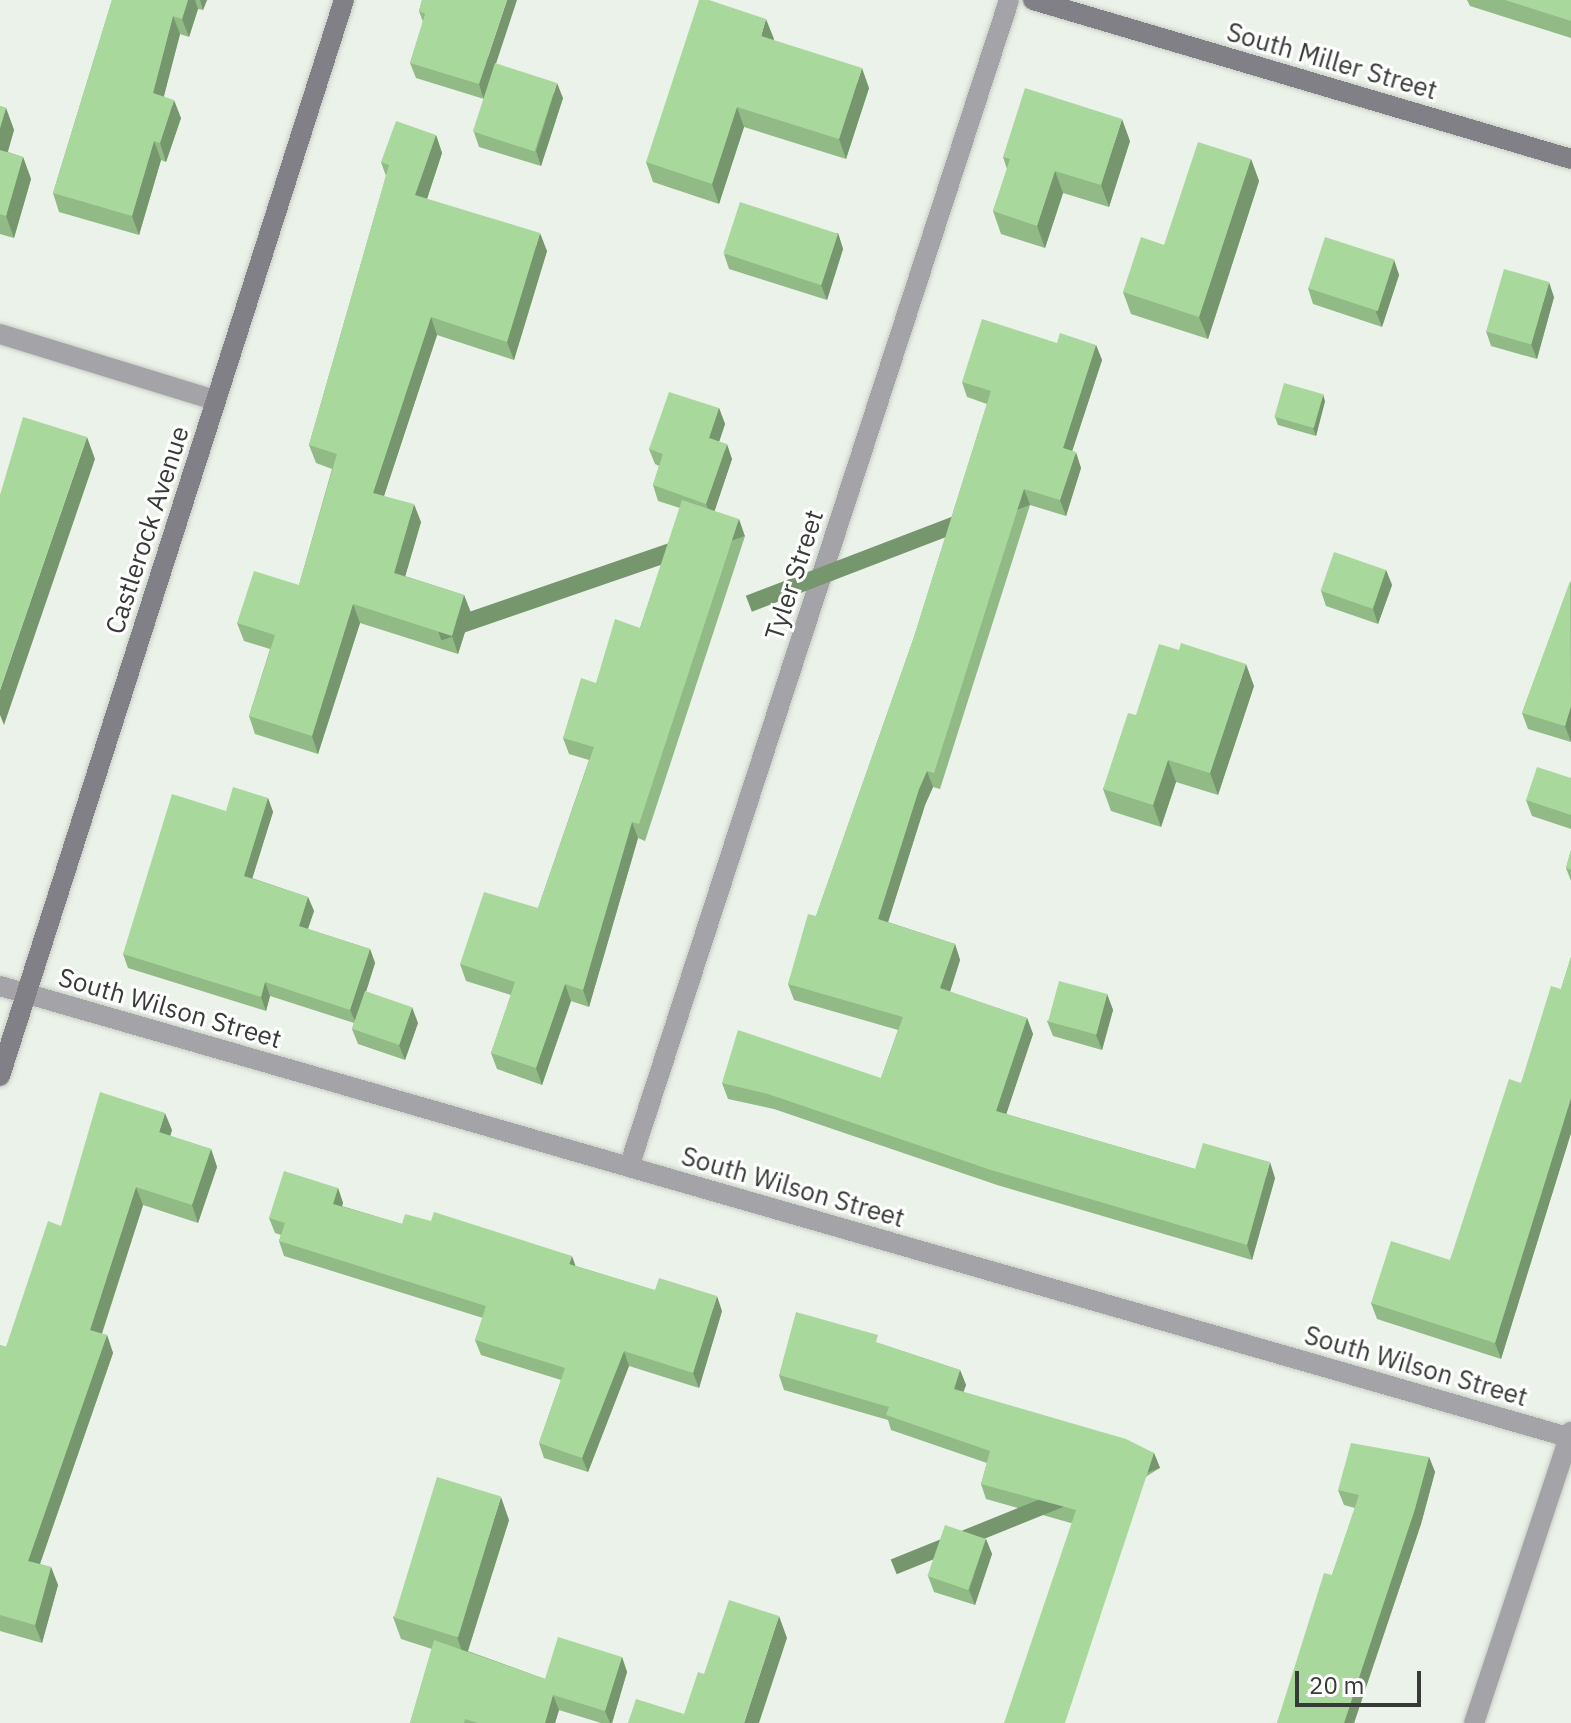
<!DOCTYPE html>
<html>
<head>
<meta charset="utf-8">
<style>
  body { margin:0 }
  #map { position:relative; width:1571px; height:1723px; overflow:hidden; background:#ebf2e9; font-family:"IBM Plex Sans",sans-serif }
  div>[style] { position:absolute }
  .roads { filter:drop-shadow(0 0 2px #c7cdc5) drop-shadow(0 0 2px #c7cdc5) }
  .street>* { height:20px; margin:-10px; padding:0 10px; transform-origin:10px; border-radius:10px; background:#a4a4a8 }
  .secondary>* { height:20px; margin:-10px; padding:0 10px; transform-origin:10px; border-radius:10px; background:#808086 }
  .wall>* { inset:0; background:#91ba87 }
  .shaded-wall>* { inset:0; background:#76976e; transform-origin:0 0 }
  .building>* { inset:0; background:#a9d89d; transform-origin:0 0 }
  span { translate:-50% -50%; white-space:nowrap; text-align:center; line-height:1.15; -webkit-text-stroke:6px #fff; paint-order:stroke }
  .street-label { font-size:26px; color:#373a37 }
  .scale { position:absolute; left:1295px; top:1671px; width:126px; height:36px; box-sizing:border-box; border:4px solid #373a37; border-top:0; padding-left:10px; font-size:24px; line-height:28px; white-space:nowrap; color:#373a37; -webkit-text-stroke:6px #fff; paint-order:stroke }
</style>
</head>
<body>
<div id="map">
  <div class="roads">
    <div class="street">
      <i style="left:0;top:334px;width:225px;rotate:17.1deg"></i>
      <i style="left:0;top:986px;width:1635px;rotate:16.05deg"></i>
      <i style="left:629px;top:1167px;width:1227px;rotate:-71.96deg"></i>
      <i style="left:1474px;top:1723px;width:307px;rotate:-71.6deg"></i>
    </div>
    <div class="secondary">
      <i style="left:1033px;top:0;width:561px;rotate:16.46deg"></i>
      <i style="left:0;top:1076px;width:1130px;rotate:-72.27deg"></i>
    </div>
  </div>
  <div class="wall">
    <i style="clip-path:polygon(112px 0,207px 0,203px 10px,198px 9px,189px 37px,180px 34px,164px 96px,181px 118px,166px 162px,161px 160px,139px 235px,59px 212px,53px 193px)"></i>
    <i style="clip-path:polygon(422px 0,496px 64px,563px 98px,541px 166px,479px 147px,474px 132px,484px 99px,416px 78px,410px 63px,423px 22px,419px 11px)"></i>
    <i style="clip-path:polygon(1467px 0,1571px 0,1571px 38px,1470px 6px)"></i>
    <i style="clip-path:polygon(774px 39px,773px 40px,869px 88px,846px 159px,744px 127px,719px 204px,653px 182px,646px 162px)"></i>
    <i style="clip-path:polygon(0 106px,6px 108px,14px 130px,8px 152px,23px 157px,31px 179px,14px 238px,0 234px)"></i>
    <i style="clip-path:polygon(436px 135px,442px 153px,427px 199px,547px 251px,514px 360px,437px 335px,384px 496px,421px 522px,405px 576px,464px 595px,471px 613px,458px 654px,360px 623px,318px 754px,255px 734px,249px 716px,270px 649px,244px 641px,237px 623px,299px 585px,332px 469px,316px 463px,309px 445px,386px 176px,381px 162px)"></i>
    <i style="clip-path:polygon(1130px 141px,1109px 207px,1063px 193px,1045px 248px,1001px 234px,993px 211px,1007px 169px,1003px 157px)"></i>
    <i style="clip-path:polygon(1251px 159px,1259px 181px,1208px 339px,1131px 314px,1123px 292px,1164px 245px)"></i>
    <i style="clip-path:polygon(838px 233px,843px 249px,827px 300px,729px 269px,724px 254px)"></i>
    <i style="clip-path:polygon(1394px 260px,1399px 275px,1382px 327px,1313px 304px,1308px 288px)"></i>
    <i style="clip-path:polygon(1554px 297px,1537px 359px,1491px 346px,1486px 331px)"></i>
    <i style="clip-path:polygon(1057px 343px,1096px 345px,1102px 360px,1072px 451px,1081px 468px,1066px 516px,1030px 505px,940px 789px,933px 787px,925px 805px,888px 922px,955px 944px,960px 960px,950px 992px,1027px 1018px,1033px 1034px,1006px 1114px,1195px 1169px,1275px 1178px,1252px 1260px,997px 1185px,774px 1109px,728px 1099px,722px 1083px,881px 1078px,898px 1030px,794px 1000px,788px 984px,816px 916px,914px 637px,987px 404px,967px 397px,962px 382px)"></i>
    <i style="clip-path:polygon(1325px 401px,1316px 436px,1278px 425px,1275px 417px)"></i>
    <i style="clip-path:polygon(719px 408px,725px 424px,719px 442px,732px 459px,714px 511px,745px 536px,645px 841px,638px 838px,589px 1007px,571px 1001px,542px 1085px,497px 1069px,491px 1053px,511px 995px,466px 981px,460px 964px,538px 908px,589px 760px,569px 754px,563px 738px,596px 683px,640px 628px,680px 508px,658px 501px,653px 485px,659px 466px,655px 464px,649px 449px)"></i>
    <i style="clip-path:polygon(1386px 570px,1392px 585px,1378px 624px,1326px 606px,1321px 591px)"></i>
    <i style="clip-path:polygon(1571px 581px,1571px 742px,1528px 729px,1522px 713px)"></i>
    <i style="clip-path:polygon(1254px 686px,1218px 795px,1176px 782px,1161px 827px,1111px 811px,1103px 789px,1136px 715px)"></i>
    <i style="clip-path:polygon(1571px 778px,1571px 829px,1532px 816px,1526px 800px)"></i>
    <i style="clip-path:polygon(268px 798px,273px 812px,252px 878px,308px 897px,314px 911px,308px 929px,370px 949px,375px 963px,366px 992px,418px 1023px,405px 1060px,358px 1044px,352px 1029px,354px 1023px,270px 996px,266px 1011px,128px 968px,123px 954px,226px 811px)"></i>
    <i style="clip-path:polygon(1571px 850px,1571px 881px,1566px 868px)"></i>
    <i style="clip-path:polygon(1571px 957px,1571px 1133px,1501px 1359px,1377px 1319px,1371px 1303px,1450px 1260px,1521px 1083px,1561px 989px)"></i>
    <i style="clip-path:polygon(1107px 994px,1113px 1010px,1102px 1050px,1053px 1036px,1047px 1021px)"></i>
    <i style="clip-path:polygon(172px 1130px,170px 1136px,211px 1149px,217px 1167px,198px 1223px,143px 1205px,102px 1334px,107px 1335px,113px 1353px,40px 1564px,51px 1567px,58px 1585px,42px 1643px,0 1631px,0 1345px,6px 1347px,61px 1226px)"></i>
    <i style="clip-path:polygon(338px 1188px,343px 1203px,342px 1206px,402px 1224px,576px 1266px,722px 1311px,699px 1388px,629px 1366px,588px 1472px,544px 1458px,539px 1443px,561px 1380px,481px 1355px,475px 1340px,483px 1318px,284px 1256px,279px 1241px,281px 1235px,275px 1233px,269px 1218px)"></i>
    <i style="clip-path:polygon(881px 1344px,960px 1370px,966px 1385px,963px 1392px,1154px 1453px,1160px 1468px,1071px 1523px,986px 1499px,981px 1484px,987px 1463px,891px 1430px,888px 1420px,784px 1390px,779px 1375px)"></i>
    <i style="clip-path:polygon(1429px 1457px,1435px 1472px,1421px 1524px,1354px 1723px,1277px 1723px,1332px 1575px,1355px 1508px,1344px 1505px,1338px 1490px)"></i>
    <i style="clip-path:polygon(509px 1520px,468px 1651px,545px 1679px,622px 1657px,627px 1672px,612px 1723px,601px 1723px,559px 1710px,555px 1723px,410px 1723px,432px 1649px,401px 1639px,393px 1617px)"></i>
    <i style="clip-path:polygon(986px 1539px,992px 1554px,975px 1605px,934px 1592px,928px 1576px)"></i>
  </div>
  <div class="shaded-wall">
    <i style="clip-path:polygon(188px 0,195px 0,198px 9px,189px 37px,182px 19px)"></i>
    <i style="clip-path:polygon(200px 0,207px 0,203px 10px)"></i>
    <i style="clip-path:polygon(507px 0,517px 0,484px 100px,479px 84px)"></i>
    <i style="clip-path:polygon(173px 16px,180px 34px,160px 111px,153px 93px)"></i>
    <i style="clip-path:polygon(766px 19px,774px 39px,768px 57px,761px 36px)"></i>
    <i style="clip-path:polygon(862px 68px,869px 88px,846px 159px,839px 139px)"></i>
    <i style="clip-path:polygon(557px 83px,563px 98px,541px 166px,536px 151px)"></i>
    <i style="clip-path:polygon(174px 100px,181px 118px,166px 162px,160px 143px)"></i>
    <i style="clip-path:polygon(737px 107px,744px 127px,719px 204px,712px 184px)"></i>
    <i style="clip-path:polygon(6px 108px,14px 130px,2px 170px,0 165px,0 128px)"></i>
    <i style="clip-path:polygon(1122px 119px,1130px 141px,1109px 207px,1101px 185px)"></i>
    <i style="clip-path:polygon(436px 135px,442px 153px,422px 214px,415px 195px)"></i>
    <i style="clip-path:polygon(154px 141px,161px 160px,139px 235px,132px 216px)"></i>
    <i style="clip-path:polygon(23px 157px,31px 179px,14px 238px,6px 216px)"></i>
    <i style="clip-path:polygon(1251px 159px,1259px 181px,1208px 339px,1199px 317px)"></i>
    <i style="clip-path:polygon(1055px 171px,1063px 193px,1045px 248px,1037px 226px)"></i>
    <i style="clip-path:polygon(540px 233px,547px 251px,514px 360px,507px 342px)"></i>
    <i style="clip-path:polygon(838px 233px,843px 249px,827px 300px,821px 285px)"></i>
    <i style="clip-path:polygon(1394px 260px,1399px 275px,1382px 327px,1376px 312px)"></i>
    <i style="clip-path:polygon(1549px 282px,1554px 297px,1537px 359px,1531px 344px)"></i>
    <i style="clip-path:polygon(431px 317px,437px 335px,379px 511px,373px 493px)"></i>
    <i style="clip-path:polygon(1096px 345px,1102px 360px,1068px 464px,1063px 448px)"></i>
    <i style="clip-path:polygon(1323px 394px,1325px 401px,1316px 436px,1313px 428px)"></i>
    <i style="clip-path:polygon(719px 408px,725px 424px,715px 454px,709px 438px)"></i>
    <i style="clip-path:polygon(87px 437px,95px 459px,4px 725px,0 715px,0 690px)"></i>
    <i style="clip-path:polygon(727px 444px,732px 459px,712px 519px,706px 504px)"></i>
    <i style="clip-path:polygon(1076px 452px,1081px 468px,1066px 516px,1060px 500px)"></i>
    <i style="left:1024px;top:489px;width:17px;height:298px;rotate:69deg"></i>
    <i style="clip-path:polygon(414px 504px,421px 522px,401px 591px,394px 573px)"></i>
    <i style="left:739px;top:519px;width:18px;height:321px;rotate:71deg"></i>
    <i style="clip-path:polygon(1386px 570px,1392px 585px,1378px 624px,1373px 609px)"></i>
    <i style="clip-path:polygon(464px 595px,471px 613px,458px 654px,452px 636px)"></i>
    <i style="clip-path:polygon(353px 604px,360px 623px,318px 754px,312px 736px)"></i>
    <i style="clip-path:polygon(1246px 664px,1254px 686px,1218px 795px,1210px 773px)"></i>
    <i style="clip-path:polygon(1571px 706px,1571px 742px,1565px 726px)"></i>
    <i style="clip-path:polygon(1168px 760px,1176px 782px,1161px 827px,1153px 805px)"></i>
    <i style="clip-path:polygon(927px 771px,933px 787px,925px 805px,884px 935px,878px 919px,919px 789px)"></i>
    <i style="clip-path:polygon(268px 798px,273px 812px,249px 889px,244px 876px)"></i>
    <i style="clip-path:polygon(632px 822px,638px 838px,589px 1007px,583px 990px)"></i>
    <i style="clip-path:polygon(308px 897px,314px 911px,304px 940px,299px 926px)"></i>
    <i style="clip-path:polygon(955px 944px,960px 960px,946px 1004px,940px 988px)"></i>
    <i style="clip-path:polygon(370px 949px,375px 963px,356px 1023px,350px 1010px)"></i>
    <i style="clip-path:polygon(265px 982px,270px 996px,266px 1011px,261px 997px)"></i>
    <i style="clip-path:polygon(565px 984px,571px 1001px,542px 1085px,536px 1068px)"></i>
    <i style="clip-path:polygon(1107px 994px,1113px 1010px,1102px 1050px,1096px 1035px)"></i>
    <i style="clip-path:polygon(412px 1007px,418px 1023px,405px 1060px,399px 1045px)"></i>
    <i style="clip-path:polygon(1027px 1018px,1033px 1034px,1002px 1127px,996px 1111px)"></i>
    <i style="clip-path:polygon(1571px 1098px,1571px 1133px,1501px 1359px,1495px 1343px)"></i>
    <i style="clip-path:polygon(165px 1113px,172px 1130px,166px 1150px,159px 1132px)"></i>
    <i style="clip-path:polygon(211px 1149px,217px 1167px,198px 1223px,192px 1205px)"></i>
    <i style="clip-path:polygon(1270px 1162px,1275px 1178px,1252px 1260px,1247px 1245px)"></i>
    <i style="clip-path:polygon(136px 1187px,143px 1205px,97px 1348px,90px 1330px)"></i>
    <i style="clip-path:polygon(338px 1188px,343px 1203px,338px 1219px,333px 1204px)"></i>
    <i style="clip-path:polygon(572px 1256px,577px 1270px,569px 1264px)"></i>
    <i style="clip-path:polygon(717px 1296px,722px 1311px,699px 1388px,693px 1373px)"></i>
    <i style="clip-path:polygon(107px 1335px,113px 1353px,35px 1578px,28px 1561px)"></i>
    <i style="clip-path:polygon(624px 1351px,629px 1366px,588px 1472px,582px 1458px)"></i>
    <i style="clip-path:polygon(960px 1370px,966px 1385px,959px 1405px,954px 1389px)"></i>
    <i style="left:1154px;top:1453px;width:16px;height:284px;rotate:68deg"></i>
    <i style="clip-path:polygon(1429px 1457px,1435px 1472px,1421px 1524px,1354px 1723px,1344px 1723px)"></i>
    <i style="clip-path:polygon(501px 1497px,509px 1520px,465px 1660px,457px 1637px)"></i>
    <i style="clip-path:polygon(986px 1539px,992px 1554px,975px 1605px,969px 1590px)"></i>
    <i style="clip-path:polygon(51px 1567px,58px 1585px,42px 1643px,35px 1625px)"></i>
    <i style="clip-path:polygon(779px 1616px,787px 1638px,759px 1723px,744px 1723px)"></i>
    <i style="clip-path:polygon(622px 1657px,627px 1672px,612px 1723px,610px 1723px,605px 1711px)"></i>
    <i style="clip-path:polygon(553px 1695px,559px 1710px,555px 1723px,545px 1723px)"></i>
  </div>
  <div class="building">
    <i style="clip-path:polygon(112px 0,188px 0,182px 19px,173px 16px,153px 93px,174px 100px,160px 143px,154px 141px,132px 216px,53px 193px)"></i>
    <i style="clip-path:polygon(422px 0,507px 0,479px 84px,410px 63px,425px 14px,419px 11px)"></i>
    <i style="clip-path:polygon(699px 0,709px 0,766px 19px,761px 36px,862px 68px,839px 139px,737px 107px,712px 184px,646px 162px)"></i>
    <i style="clip-path:polygon(1505px 0,1571px 0,1571px 21px)"></i>
    <i style="left:495px;top:63px;width:65px;height:72px;rotate:18deg"></i>
    <i style="clip-path:polygon(1025px 88px,1122px 119px,1101px 185px,1055px 171px,1037px 226px,993px 211px,1010px 159px,1003px 157px)"></i>
    <i style="clip-path:polygon(0 106px,6px 108px,0 128px)"></i>
    <i style="clip-path:polygon(396px 121px,436px 135px,415px 195px,540px 233px,507px 342px,431px 317px,373px 493px,414px 504px,394px 573px,464px 595px,452px 636px,353px 604px,312px 736px,249px 716px,275px 635px,237px 623px,254px 571px,299px 585px,337px 454px,309px 445px,389px 165px,381px 162px)"></i>
    <i style="clip-path:polygon(1198px 142px,1251px 159px,1199px 317px,1123px 292px,1141px 237px,1164px 245px)"></i>
    <i style="clip-path:polygon(0 150px,23px 157px,6px 216px,0 214px)"></i>
    <i style="left:740px;top:202px;width:103px;height:54px;rotate:18deg"></i>
    <i style="left:1325px;top:237px;width:73px;height:54px;rotate:18deg"></i>
    <i style="left:1504px;top:269px;width:47px;height:65px;rotate:16deg"></i>
    <i style="clip-path:polygon(982px 319px,1057px 343px,1060px 333px,1096px 345px,1063px 448px,1076px 452px,1060px 500px,1024px 489px,934px 773px,927px 771px,919px 789px,878px 919px,955px 944px,940px 988px,1027px 1018px,996px 1111px,1195px 1169px,1203px 1143px,1270px 1162px,1247px 1245px,991px 1170px,768px 1094px,722px 1083px,738px 1030px,881px 1078px,903px 1017px,788px 984px,808px 914px,816px 916px,914px 637px,991px 391px,962px 382px)"></i>
    <i style="left:1284px;top:383px;width:41px;height:35px;rotate:16deg"></i>
    <i style="clip-path:polygon(669px 392px,719px 408px,709px 438px,727px 444px,706px 504px,653px 485px,663px 454px,649px 449px)"></i>
    <i style="clip-path:polygon(23px 417px,87px 437px,0 690px,0 495px)"></i>
    <i style="clip-path:polygon(682px 500px,739px 519px,639px 824px,632px 822px,583px 990px,565px 984px,536px 1068px,491px 1053px,515px 982px,460px 964px,484px 892px,538px 908px,594px 747px,563px 738px,581px 678px,596px 683px,615px 619px,640px 628px)"></i>
    <i style="left:1334px;top:552px;width:55px;height:41px;rotate:19deg"></i>
    <i style="clip-path:polygon(1570px 581px,1571px 706px,1565px 726px,1522px 713px)"></i>
    <i style="clip-path:polygon(1181px 643px,1246px 664px,1210px 773px,1168px 760px,1153px 805px,1103px 789px,1128px 713px,1136px 715px,1159px 644px,1179px 650px)"></i>
    <i style="clip-path:polygon(1537px 767px,1571px 778px,1571px 815px,1526px 800px)"></i>
    <i style="clip-path:polygon(233px 787px,268px 798px,244px 876px,308px 897px,299px 926px,370px 949px,350px 1010px,265px 982px,261px 997px,123px 954px,172px 794px,226px 811px)"></i>
    <i style="clip-path:polygon(1571px 850px,1571px 870px,1566px 868px)"></i>
    <i style="clip-path:polygon(1571px 957px,1571px 1098px,1495px 1343px,1371px 1303px,1391px 1241px,1450px 1260px,1509px 1079px,1521px 1083px,1551px 986px,1561px 989px)"></i>
    <i style="left:1059px;top:981px;width:50px;height:42px;rotate:15deg"></i>
    <i style="left:365px;top:991px;width:50px;height:40px;rotate:19deg"></i>
    <i style="clip-path:polygon(100px 1092px,165px 1113px,159px 1132px,211px 1149px,192px 1205px,136px 1187px,90px 1330px,107px 1335px,28px 1561px,51px 1567px,35px 1625px,0 1615px,0 1345px,6px 1347px,48px 1221px,61px 1226px)"></i>
    <i style="clip-path:polygon(284px 1171px,338px 1188px,333px 1204px,402px 1224px,405px 1214px,431px 1221px,434px 1212px,572px 1256px,569px 1264px,655px 1290px,659px 1278px,717px 1296px,693px 1373px,624px 1351px,582px 1458px,539px 1443px,565px 1368px,475px 1340px,486px 1306px,279px 1241px,285px 1223px,269px 1218px)"></i>
    <i style="clip-path:polygon(796px 1312px,878px 1335px,876px 1342px,960px 1370px,954px 1389px,1126px 1439px,1154px 1453px,1065px 1723px,1004px 1723px,1076px 1510px,981px 1484px,990px 1451px,886px 1415px,889px 1407px,779px 1375px)"></i>
    <i style="clip-path:polygon(1351px 1443px,1429px 1457px,1415px 1509px,1344px 1723px,1277px 1723px,1324px 1573px,1332px 1575px,1359px 1495px,1338px 1490px)"></i>
    <i style="left:437px;top:1477px;width:67px;height:147px;rotate:17deg"></i>
    <i style="left:945px;top:1525px;width:43px;height:54px;rotate:19deg"></i>
    <i style="clip-path:polygon(729px 1600px,779px 1616px,744px 1723px,628px 1723px,636px 1699px,684px 1714px,698px 1672px,704px 1674px)"></i>
    <i style="clip-path:polygon(558px 1637px,622px 1657px,605px 1711px,553px 1695px,545px 1723px,478px 1723px,465px 1719px,464px 1723px,410px 1723px,434px 1640px,545px 1679px)"></i>
  </div>
  <div class="street-label">
    <span style="left:1332px;top:61px;rotate:16deg">South Miller Street</span>
    <span style="left:147px;top:530px;rotate:-72deg">Castlerock Avenue</span>
    <span style="left:794px;top:575px;rotate:-72deg">Tyler Street</span>
    <span style="left:170px;top:1008px;rotate:16deg">South Wilson Street</span>
    <span style="left:793px;top:1187px;rotate:16deg">South Wilson Street</span>
    <span style="left:1416px;top:1366px;rotate:16deg">South Wilson Street</span>
  </div>
  <div class="scale">20 m</div>
</div>
</body>
</html>
